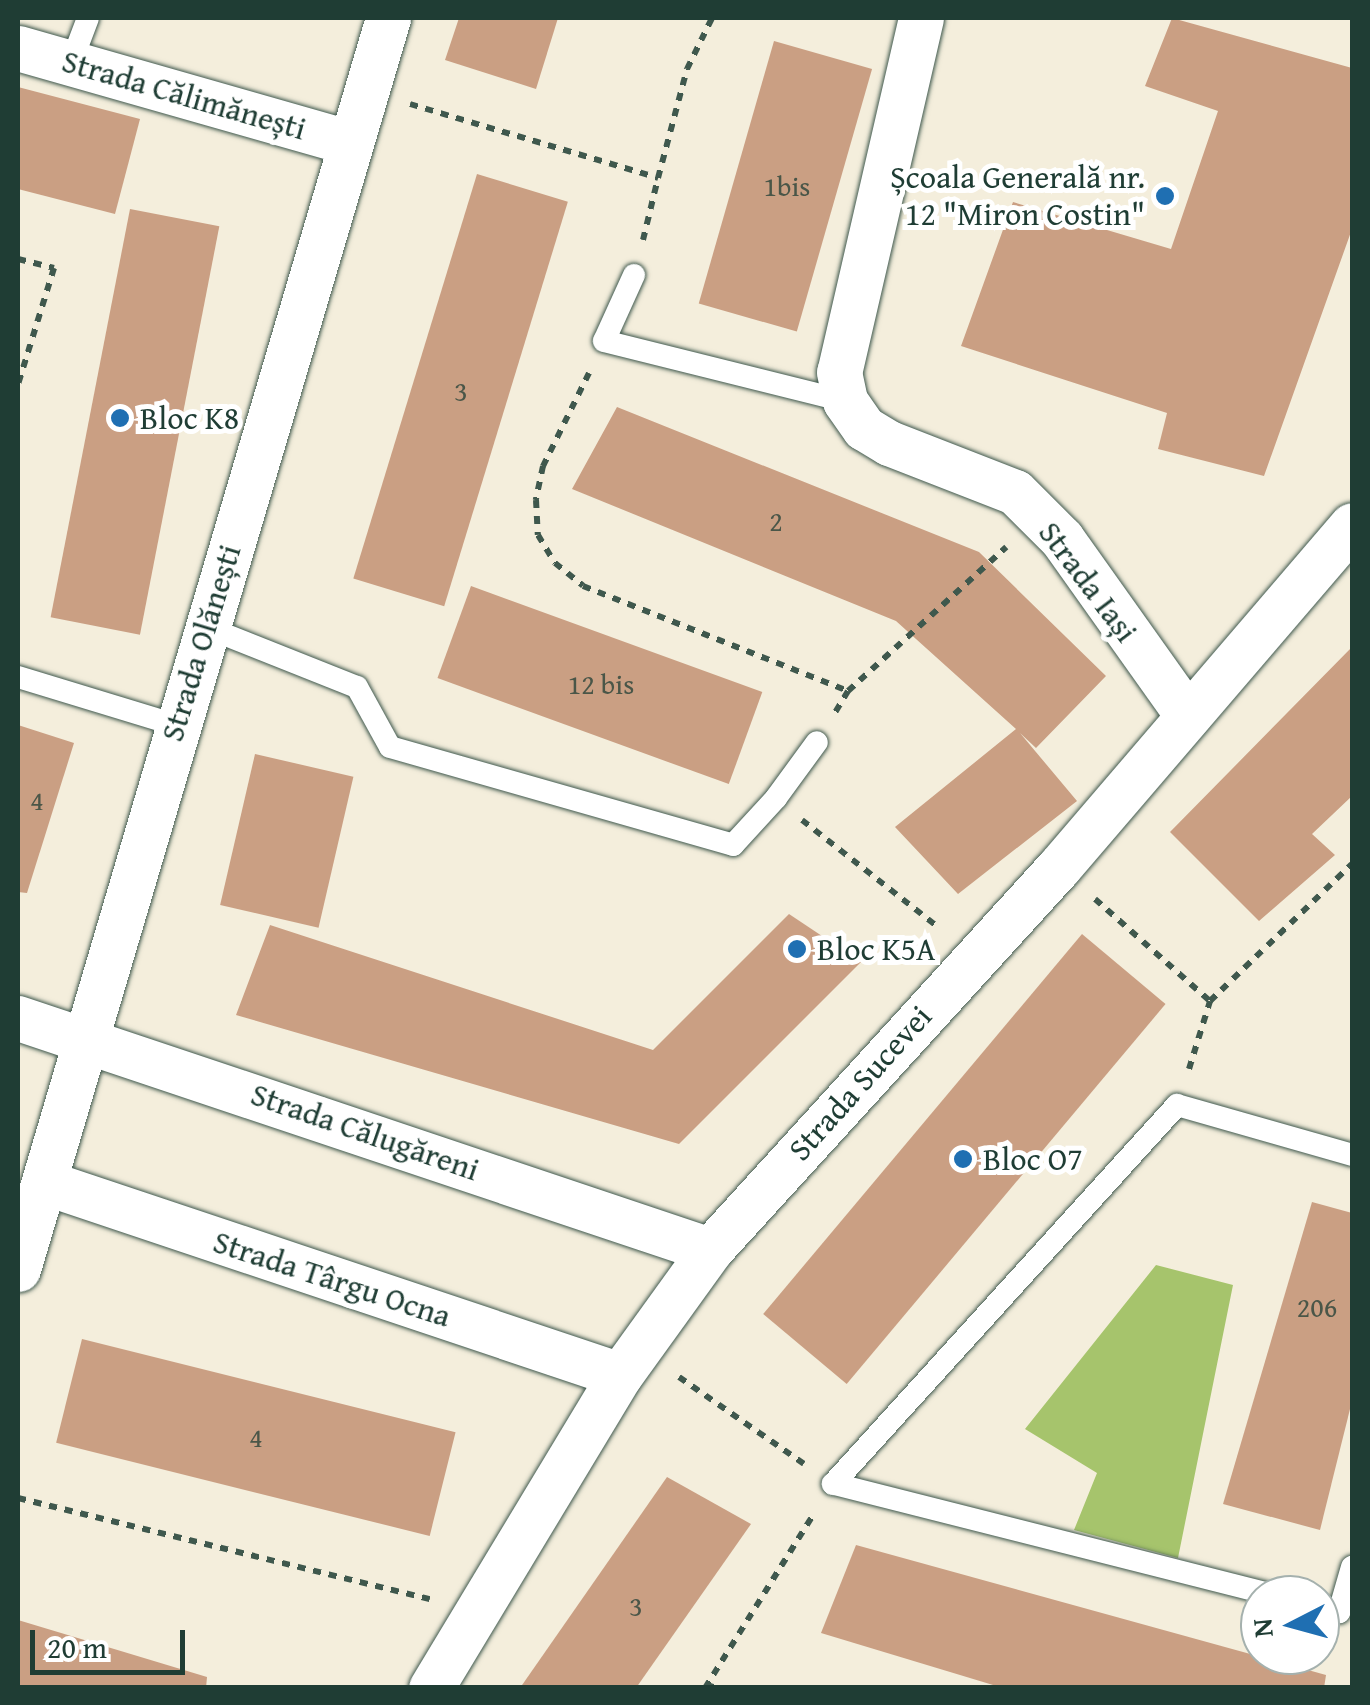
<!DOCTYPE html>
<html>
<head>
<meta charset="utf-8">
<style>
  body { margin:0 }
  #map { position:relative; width:1370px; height:1705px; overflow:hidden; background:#f4eedc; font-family:"Gentium Book Plus",serif }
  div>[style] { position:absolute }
  .green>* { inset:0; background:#a6c46c }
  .building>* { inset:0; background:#ca9f83; transform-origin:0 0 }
  .path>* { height:6px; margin-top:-3px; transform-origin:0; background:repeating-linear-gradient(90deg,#3f584d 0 8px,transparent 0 16px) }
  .roads { filter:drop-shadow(0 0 2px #3f584d) drop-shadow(0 0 2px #3f584d) }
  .lane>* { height:22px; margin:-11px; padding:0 11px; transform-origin:11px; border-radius:11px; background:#fff }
  .street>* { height:45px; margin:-22.5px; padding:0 22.5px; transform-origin:22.5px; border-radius:22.5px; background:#fff }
  .dots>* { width:28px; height:28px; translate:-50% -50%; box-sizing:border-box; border:5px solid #fff; border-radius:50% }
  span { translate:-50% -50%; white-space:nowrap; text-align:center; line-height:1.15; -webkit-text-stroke:10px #fff; paint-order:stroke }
  .number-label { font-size:28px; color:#4a5648 }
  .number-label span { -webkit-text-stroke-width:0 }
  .street-label { font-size:32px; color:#1f3d34 }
  .poi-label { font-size:32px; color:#1f3d34 }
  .right { translate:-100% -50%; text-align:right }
  .left { translate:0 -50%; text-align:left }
  .frame { position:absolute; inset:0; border:20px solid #1f3d34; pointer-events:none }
  .north { position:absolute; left:1240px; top:1575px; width:100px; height:100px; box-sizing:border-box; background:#fff; border:2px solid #a5b1ae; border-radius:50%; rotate:264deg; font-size:28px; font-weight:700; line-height:40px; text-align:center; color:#1f3d34 }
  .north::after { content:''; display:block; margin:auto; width:35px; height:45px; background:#1f6fb2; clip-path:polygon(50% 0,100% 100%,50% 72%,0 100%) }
  .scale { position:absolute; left:30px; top:1630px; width:155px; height:45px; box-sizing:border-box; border:5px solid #1f3d34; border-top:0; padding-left:12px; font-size:30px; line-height:35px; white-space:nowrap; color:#1f3d34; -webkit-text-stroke:8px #fff; paint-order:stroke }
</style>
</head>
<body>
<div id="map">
  <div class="green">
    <i style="clip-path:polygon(1156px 1265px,1233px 1285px,1178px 1558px,1074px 1530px,1097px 1473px,1025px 1429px)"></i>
  </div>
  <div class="building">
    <i style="clip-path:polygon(459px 18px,558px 18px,536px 89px,445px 60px)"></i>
    <i style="clip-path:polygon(1172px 18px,1352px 68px,1352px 229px,1264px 476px,1158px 449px,1167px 413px,961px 346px,1013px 202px,1171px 249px,1218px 111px,1145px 86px)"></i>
    <i style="left:774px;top:41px;width:102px;height:273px;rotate:16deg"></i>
    <i style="clip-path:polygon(18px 87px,140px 119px,115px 214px,18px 189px)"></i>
    <i style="left:477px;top:174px;width:95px;height:423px;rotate:17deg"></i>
    <i style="left:130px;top:209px;width:91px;height:416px;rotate:11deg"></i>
    <i style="clip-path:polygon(617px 407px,979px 552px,1106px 676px,1036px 748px,1020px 733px,1077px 801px,958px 894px,895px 827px,1016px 729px,896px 621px,572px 489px)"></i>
    <i style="left:471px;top:586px;width:310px;height:98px;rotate:20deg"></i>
    <i style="clip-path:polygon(1352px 647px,1352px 796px,1312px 834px,1335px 855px,1259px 921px,1170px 832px)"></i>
    <i style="clip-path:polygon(18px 725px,74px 743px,27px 893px,18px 892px)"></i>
    <i style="left:255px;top:754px;width:101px;height:155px;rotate:13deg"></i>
    <i style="clip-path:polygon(789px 914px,861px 962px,679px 1144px,236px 1015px,270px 925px,653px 1050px)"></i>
    <i style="left:1082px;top:934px;width:109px;height:496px;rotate:40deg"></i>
    <i style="clip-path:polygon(1312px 1202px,1352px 1213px,1352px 1401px,1320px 1530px,1223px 1504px)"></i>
    <i style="left:82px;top:1339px;width:385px;height:107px;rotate:14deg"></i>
    <i style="clip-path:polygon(667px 1477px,751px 1524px,636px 1688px,520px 1688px)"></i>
    <i style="clip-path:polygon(856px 1545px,1326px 1675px,1324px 1688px,1003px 1688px,821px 1633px)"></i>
    <i style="clip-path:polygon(18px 1620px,207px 1677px,206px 1688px,18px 1688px)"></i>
  </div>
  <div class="path">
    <i style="left:410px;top:104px;width:259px;rotate:16.6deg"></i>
    <i style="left:658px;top:178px;width:113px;rotate:-75.1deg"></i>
    <i style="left:687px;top:69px;width:57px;rotate:-63.9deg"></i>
    <i style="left:643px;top:240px;width:64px;rotate:-76.4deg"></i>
    <i style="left:18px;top:259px;width:37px;rotate:14deg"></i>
    <i style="left:54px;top:268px;width:121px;rotate:107.2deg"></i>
    <i style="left:589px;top:373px;width:104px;rotate:116.3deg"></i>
    <i style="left:543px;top:466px;width:35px;rotate:102deg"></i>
    <i style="left:536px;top:500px;width:35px;rotate:87deg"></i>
    <i style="left:538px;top:535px;width:33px;rotate:59deg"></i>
    <i style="left:555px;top:563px;width:36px;rotate:39deg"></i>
    <i style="left:583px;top:586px;width:285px;rotate:21.6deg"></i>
    <i style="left:848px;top:691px;width:26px;rotate:121deg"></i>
    <i style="left:848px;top:691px;width:214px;rotate:-42.3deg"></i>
    <i style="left:802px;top:820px;width:173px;rotate:38.2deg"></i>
    <i style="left:1095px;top:899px;width:154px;rotate:41.6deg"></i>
    <i style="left:1189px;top:1069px;width:71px;rotate:-72.8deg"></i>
    <i style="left:1210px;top:1001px;width:197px;rotate:-44deg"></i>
    <i style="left:679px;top:1377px;width:152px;rotate:34.8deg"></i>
    <i style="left:18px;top:1498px;width:424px;rotate:13.8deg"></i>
    <i style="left:706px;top:1685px;width:11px;rotate:15deg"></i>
    <i style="left:705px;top:1688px;width:204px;rotate:-58deg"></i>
  </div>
  <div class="roads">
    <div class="lane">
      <i style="left:71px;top:63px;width:48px;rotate:-69.3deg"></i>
      <i style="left:634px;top:275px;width:72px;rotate:114.4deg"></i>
      <i style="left:604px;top:341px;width:248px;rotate:14deg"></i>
      <i style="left:206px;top:627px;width:162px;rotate:21.7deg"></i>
      <i style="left:357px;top:687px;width:68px;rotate:61.2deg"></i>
      <i style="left:390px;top:747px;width:357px;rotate:15.9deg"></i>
      <i style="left:733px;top:845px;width:64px;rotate:-47.5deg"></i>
      <i style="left:776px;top:798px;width:69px;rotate:-53.8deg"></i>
      <i style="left:18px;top:677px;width:165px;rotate:16.9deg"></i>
      <i style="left:1273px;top:1595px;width:454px;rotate:-165.8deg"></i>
      <i style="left:833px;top:1484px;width:512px;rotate:-47.77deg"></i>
      <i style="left:1177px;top:1105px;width:182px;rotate:15.9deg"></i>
      <i style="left:1320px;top:1607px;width:20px;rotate:15deg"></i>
      <i style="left:1339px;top:1612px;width:47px;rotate:-73.9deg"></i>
    </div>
    <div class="street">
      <i style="left:921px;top:18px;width:363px;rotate:103deg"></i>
      <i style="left:839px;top:372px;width:30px;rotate:78deg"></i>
      <i style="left:845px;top:401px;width:33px;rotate:55deg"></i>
      <i style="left:864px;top:428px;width:29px;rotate:31deg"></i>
      <i style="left:889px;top:443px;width:135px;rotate:21.3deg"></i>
      <i style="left:1015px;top:492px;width:66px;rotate:45deg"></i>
      <i style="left:1062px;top:539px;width:217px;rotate:54.6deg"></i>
      <i style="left:18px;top:48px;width:346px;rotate:15.9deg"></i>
      <i style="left:18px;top:1018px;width:730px;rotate:18.53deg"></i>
      <i style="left:44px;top:1182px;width:607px;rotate:18.52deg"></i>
      <i style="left:18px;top:1269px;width:1305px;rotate:-73.52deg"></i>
      <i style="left:431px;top:1688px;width:366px;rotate:-58.9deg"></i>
      <i style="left:620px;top:1375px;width:154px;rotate:-54.2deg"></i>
      <i style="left:710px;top:1250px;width:518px;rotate:-47.66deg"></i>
      <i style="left:1059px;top:867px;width:450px;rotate:-49.4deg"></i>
    </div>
  </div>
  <div class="dots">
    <i style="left:1165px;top:196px;background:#1f6fb2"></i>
    <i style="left:120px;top:418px;background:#1f6fb2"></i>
    <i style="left:797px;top:949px;background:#1f6fb2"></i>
    <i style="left:963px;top:1159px;background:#1f6fb2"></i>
  </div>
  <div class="number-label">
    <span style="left:787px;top:186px">1bis</span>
    <span style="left:461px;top:391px">3</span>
    <span style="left:776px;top:521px">2</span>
    <span style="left:601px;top:684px">12 bis</span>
    <span style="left:37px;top:800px">4</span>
    <span style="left:1317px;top:1307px">206</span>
    <span style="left:256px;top:1437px">4</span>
    <span style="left:636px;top:1606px">3</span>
  </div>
  <div class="street-label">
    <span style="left:184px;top:95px;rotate:16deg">Strada Călimănești</span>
    <span style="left:1088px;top:582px;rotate:53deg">Strada Iași</span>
    <span style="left:201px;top:643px;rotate:-73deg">Strada Olănești</span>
    <span style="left:860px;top:1083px;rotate:-48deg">Strada Sucevei</span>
    <span style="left:365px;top:1132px;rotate:19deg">Strada Călugăreni</span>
    <span style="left:332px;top:1279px;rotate:18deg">Strada Târgu Ocna</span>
  </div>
  <div class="poi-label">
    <span class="right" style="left:1145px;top:196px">Școala Generală nr.<br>12 "Miron Costin"</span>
    <span class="left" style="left:140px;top:418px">Bloc K8</span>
    <span class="left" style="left:817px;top:949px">Bloc K5A</span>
    <span class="left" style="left:983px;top:1159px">Bloc O7</span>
  </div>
  <div class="frame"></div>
  <div class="north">N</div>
  <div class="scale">20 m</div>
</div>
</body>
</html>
